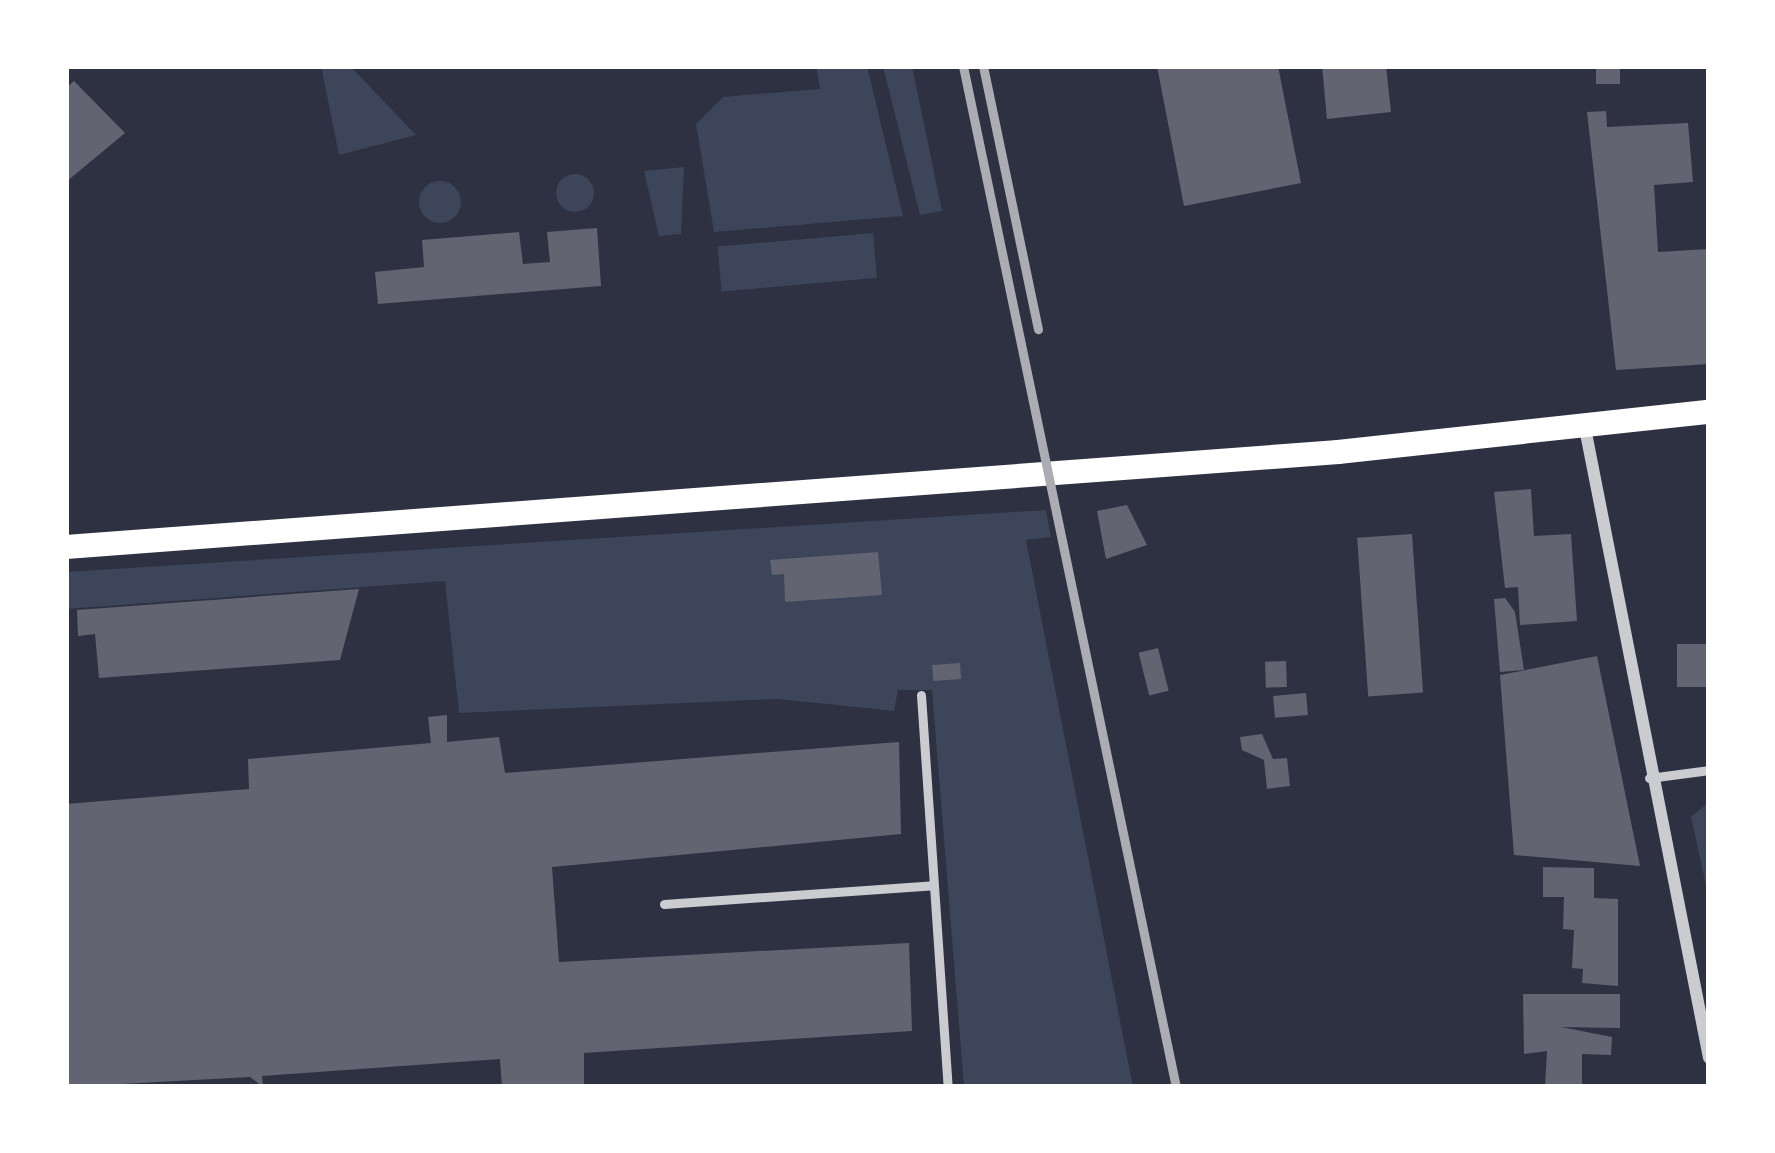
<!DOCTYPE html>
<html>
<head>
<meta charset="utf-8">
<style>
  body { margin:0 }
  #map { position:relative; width:1775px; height:1153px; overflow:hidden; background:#2d3142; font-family:"Playfair Display",serif }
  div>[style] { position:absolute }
  .green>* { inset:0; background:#3c4559; transform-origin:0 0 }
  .round { border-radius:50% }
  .building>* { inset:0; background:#626471; transform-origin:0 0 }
  .service>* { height:9px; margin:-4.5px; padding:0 4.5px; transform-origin:4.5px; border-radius:4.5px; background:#caccd0 }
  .minor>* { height:12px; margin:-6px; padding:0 6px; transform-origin:6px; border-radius:6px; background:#caccd0 }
  .secondary>* { height:24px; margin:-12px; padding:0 12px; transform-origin:12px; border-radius:12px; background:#fff }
  .rail>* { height:9px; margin:-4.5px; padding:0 4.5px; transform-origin:4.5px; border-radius:4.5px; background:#abadb3 }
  span { translate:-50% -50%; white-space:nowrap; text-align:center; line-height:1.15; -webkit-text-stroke:12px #fff; paint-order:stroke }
  .frame { position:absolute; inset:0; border:69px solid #fff; pointer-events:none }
</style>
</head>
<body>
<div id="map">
  <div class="green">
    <i style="clip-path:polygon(321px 66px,350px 66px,416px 135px,339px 155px)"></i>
    <i style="clip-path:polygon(816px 66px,867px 66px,903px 216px,714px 232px,696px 124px,723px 97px,820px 89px)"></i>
    <i style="clip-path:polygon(883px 66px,912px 66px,942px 211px,920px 215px)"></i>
    <i style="clip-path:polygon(684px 167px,681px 234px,659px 236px,644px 171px)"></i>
    <i class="round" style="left:556px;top:174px;width:38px;height:38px"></i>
    <i class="round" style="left:419px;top:181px;width:42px;height:42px"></i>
    <i style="left:873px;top:233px;width:45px;height:156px;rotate:85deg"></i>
    <i style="clip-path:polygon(1046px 510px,1051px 537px,1026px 540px,1133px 1087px,964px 1087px,932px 690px,898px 690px,894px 711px,778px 699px,459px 713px,445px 581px,66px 609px,66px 572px)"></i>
    <i style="clip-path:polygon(1709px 802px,1709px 899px,1691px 817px)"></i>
  </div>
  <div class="building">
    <i style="clip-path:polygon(1157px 66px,1278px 66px,1301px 183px,1184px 206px)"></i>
    <i style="clip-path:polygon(1322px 66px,1386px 66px,1391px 112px,1327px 119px)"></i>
    <i style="left:1596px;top:66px;width:24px;height:18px"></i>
    <i style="clip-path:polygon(74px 81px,125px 133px,66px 182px,66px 88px)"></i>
    <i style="clip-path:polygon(1606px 111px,1607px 127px,1688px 123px,1693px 182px,1654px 185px,1658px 252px,1709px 249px,1709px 364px,1616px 370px,1587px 112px)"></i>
    <i style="clip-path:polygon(597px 228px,601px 286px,378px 304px,375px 272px,424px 267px,422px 240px,519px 232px,523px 264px,550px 262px,547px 232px)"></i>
    <i style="clip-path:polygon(1531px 489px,1534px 536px,1571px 534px,1577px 621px,1520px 625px,1518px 587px,1505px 588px,1494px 492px)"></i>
    <i style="clip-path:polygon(1127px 505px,1147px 545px,1106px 559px,1097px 511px)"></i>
    <i style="left:1412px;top:534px;width:159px;height:55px;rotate:86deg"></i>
    <i style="clip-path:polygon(878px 552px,882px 595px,785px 602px,784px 574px,772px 575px,770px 560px)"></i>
    <i style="clip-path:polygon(359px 589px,340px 660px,99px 678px,95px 634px,78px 636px,77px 610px)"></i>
    <i style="clip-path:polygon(1505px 598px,1515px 612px,1524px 670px,1500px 672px,1494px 599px)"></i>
    <i style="left:1709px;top:644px;width:43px;height:32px;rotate:90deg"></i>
    <i style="left:1158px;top:648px;width:44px;height:20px;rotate:76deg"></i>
    <i style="clip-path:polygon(1597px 656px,1640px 866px,1514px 855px,1500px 675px)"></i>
    <i style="left:1286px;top:661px;width:26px;height:21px;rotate:88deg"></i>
    <i style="left:960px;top:663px;width:16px;height:28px;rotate:86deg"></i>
    <i style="left:1306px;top:693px;width:22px;height:33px;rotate:85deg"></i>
    <i style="clip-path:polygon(447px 715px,447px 742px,499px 737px,505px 773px,899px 742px,901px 834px,552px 867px,559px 962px,909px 943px,912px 1031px,584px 1053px,584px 1087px,502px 1087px,500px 1059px,262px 1076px,263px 1087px,250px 1077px,66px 1087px,66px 804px,249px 789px,248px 759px,431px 743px,428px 717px)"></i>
    <i style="clip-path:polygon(1262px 734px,1273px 759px,1287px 758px,1290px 786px,1267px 789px,1264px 760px,1242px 750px,1240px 737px)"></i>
    <i style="clip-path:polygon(1543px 867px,1594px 868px,1594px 898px,1618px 899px,1618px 986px,1582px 983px,1583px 969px,1572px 968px,1574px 930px,1563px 929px,1564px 897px,1543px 897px)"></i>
    <i style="clip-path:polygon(1523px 994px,1620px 994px,1620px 1028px,1561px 1027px,1612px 1037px,1611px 1055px,1582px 1054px,1582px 1087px,1545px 1087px,1547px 1051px,1524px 1054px)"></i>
  </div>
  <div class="service">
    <i style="left:921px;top:695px;width:393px;rotate:86.1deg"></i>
    <i style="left:1649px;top:778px;width:61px;rotate:-7.6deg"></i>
    <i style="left:664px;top:904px;width:270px;rotate:-4deg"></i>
  </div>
  <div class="minor">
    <i style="left:1584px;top:423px;width:647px;rotate:78.86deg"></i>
  </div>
  <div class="secondary">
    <i style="left:66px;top:547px;width:1276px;rotate:-4.27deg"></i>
    <i style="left:1338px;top:452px;width:373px;rotate:-6.2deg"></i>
  </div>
  <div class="rail">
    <i style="left:963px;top:66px;width:1043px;rotate:78.22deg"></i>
    <i style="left:983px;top:66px;width:269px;rotate:78.2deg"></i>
  </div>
  <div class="frame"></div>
</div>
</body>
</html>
